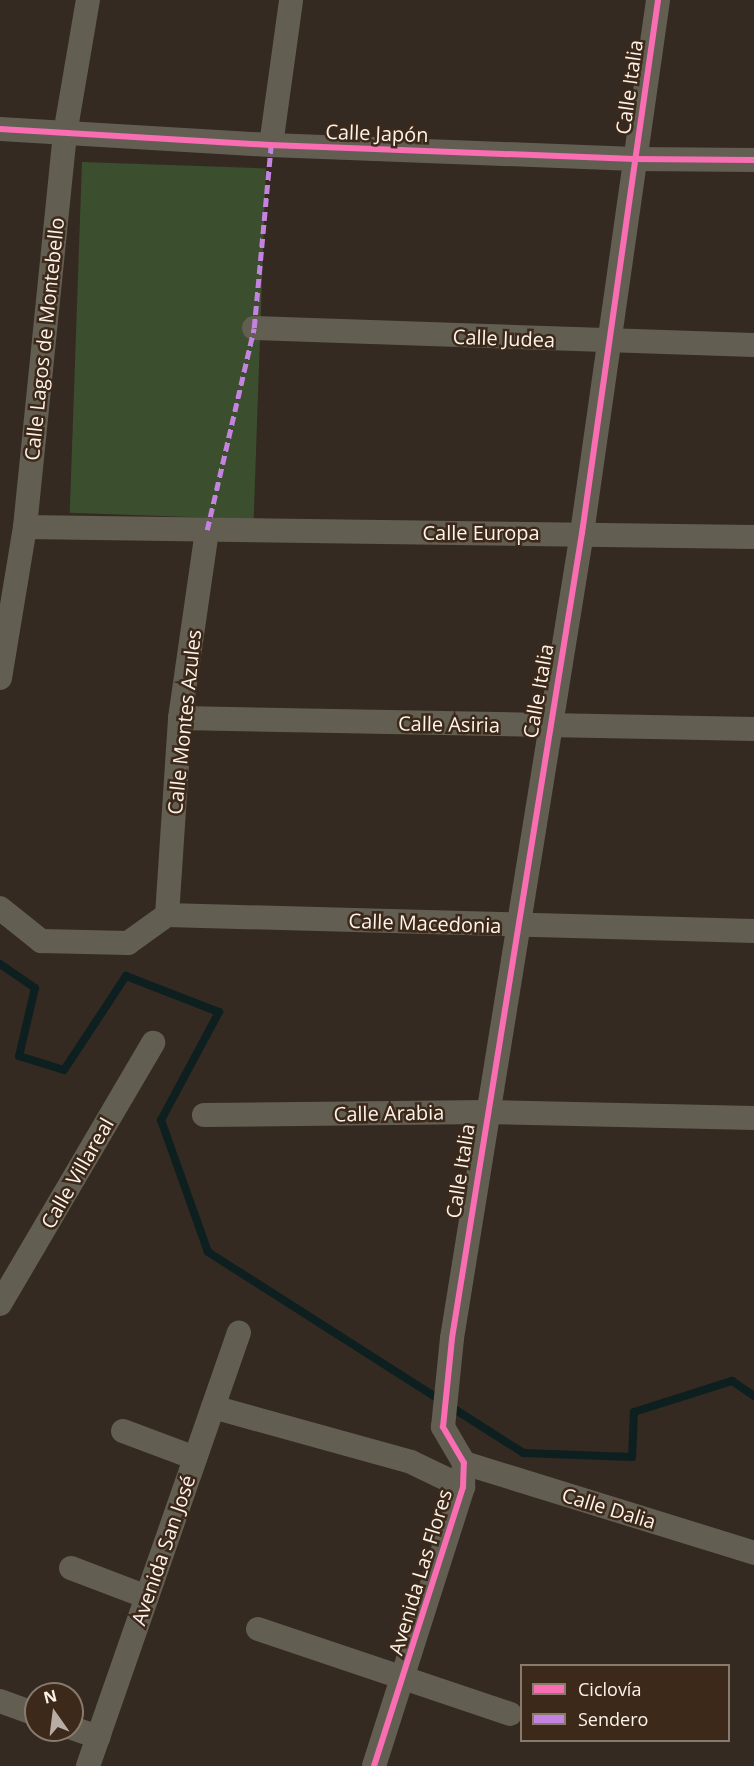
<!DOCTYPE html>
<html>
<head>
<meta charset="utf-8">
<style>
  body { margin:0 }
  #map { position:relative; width:754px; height:1766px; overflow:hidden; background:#342a22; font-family:"Open Sans",sans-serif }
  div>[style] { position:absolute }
  .green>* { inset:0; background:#3b4f2e; transform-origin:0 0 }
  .stream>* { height:8px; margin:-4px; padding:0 4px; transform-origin:4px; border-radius:4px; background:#0d1f1f }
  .street>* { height:24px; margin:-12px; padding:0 12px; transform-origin:12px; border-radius:12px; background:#635e52 }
  .quiet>* { height:4.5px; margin-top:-2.25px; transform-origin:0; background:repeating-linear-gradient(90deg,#c483df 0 9px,transparent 0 13.5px) }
  .cycleway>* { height:6px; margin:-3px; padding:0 3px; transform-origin:3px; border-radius:3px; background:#f96db3 }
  span { translate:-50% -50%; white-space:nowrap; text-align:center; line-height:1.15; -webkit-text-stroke:5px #3c291a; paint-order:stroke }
  .street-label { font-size:20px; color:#fdf3eb }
  .legend { position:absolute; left:520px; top:1664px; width:210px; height:78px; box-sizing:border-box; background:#3c291a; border:2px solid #897a6e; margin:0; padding:8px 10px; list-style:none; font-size:18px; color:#fdf3eb }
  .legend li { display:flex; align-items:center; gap:12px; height:30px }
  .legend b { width:30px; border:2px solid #897a6e }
  .north { position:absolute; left:24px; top:1682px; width:60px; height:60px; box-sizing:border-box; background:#3c291a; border:2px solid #897a6e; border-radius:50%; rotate:346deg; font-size:16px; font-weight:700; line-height:24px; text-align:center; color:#fdf3eb }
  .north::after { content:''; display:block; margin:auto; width:21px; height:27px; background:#b7ada5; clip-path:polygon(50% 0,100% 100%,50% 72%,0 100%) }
</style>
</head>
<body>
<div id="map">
  <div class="green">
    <i style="left:82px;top:162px;width:184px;height:351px;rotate:2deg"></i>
  </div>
  <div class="stream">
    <i style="left:0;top:964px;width:42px;rotate:34.4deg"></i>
    <i style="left:35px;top:988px;width:70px;rotate:103.2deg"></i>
    <i style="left:19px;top:1056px;width:47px;rotate:17.3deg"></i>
    <i style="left:64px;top:1070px;width:113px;rotate:-56.6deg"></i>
    <i style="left:126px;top:976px;width:100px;rotate:21.2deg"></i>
    <i style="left:219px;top:1012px;width:123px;rotate:118.2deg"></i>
    <i style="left:161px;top:1120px;width:140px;rotate:70.4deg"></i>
    <i style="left:208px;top:1252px;width:374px;rotate:32.5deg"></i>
    <i style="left:523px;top:1453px;width:109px;rotate:2.1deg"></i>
    <i style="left:632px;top:1457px;width:45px;rotate:-87.5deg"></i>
    <i style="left:634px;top:1412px;width:103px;rotate:-17.6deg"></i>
    <i style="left:732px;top:1381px;width:27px;rotate:34deg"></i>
  </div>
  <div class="street">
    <i style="left:0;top:129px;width:271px;rotate:3.4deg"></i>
    <i style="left:271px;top:145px;width:364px;rotate:2.2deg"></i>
    <i style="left:635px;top:159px;width:119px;rotate:0.5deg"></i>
    <i style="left:271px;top:145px;width:146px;rotate:-82.1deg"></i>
    <i style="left:254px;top:328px;width:500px;rotate:1.95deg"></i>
    <i style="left:25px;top:527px;width:729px;rotate:0.79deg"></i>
    <i style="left:0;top:678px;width:153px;rotate:-80.6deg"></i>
    <i style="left:25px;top:527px;width:395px;rotate:-84.2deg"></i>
    <i style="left:65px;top:134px;width:136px;rotate:-80.3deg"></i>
    <i style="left:180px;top:718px;width:574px;rotate:1.1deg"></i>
    <i style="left:0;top:908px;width:53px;rotate:38.8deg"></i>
    <i style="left:41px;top:941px;width:87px;rotate:1.3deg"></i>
    <i style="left:128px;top:943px;width:48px;rotate:-35.7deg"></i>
    <i style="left:167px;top:915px;width:587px;rotate:1.56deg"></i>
    <i style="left:167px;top:915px;width:197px;rotate:-86.2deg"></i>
    <i style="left:180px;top:718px;width:190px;rotate:-81.8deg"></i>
    <i style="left:204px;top:1115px;width:282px;rotate:-0.6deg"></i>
    <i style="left:486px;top:1112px;width:268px;rotate:1.3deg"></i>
    <i style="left:0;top:1304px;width:303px;rotate:-59.6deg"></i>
    <i style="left:213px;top:1407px;width:205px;rotate:15.5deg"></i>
    <i style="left:411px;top:1462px;width:58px;rotate:25.7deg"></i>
    <i style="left:123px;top:1431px;width:77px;rotate:20.6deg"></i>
    <i style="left:464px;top:1463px;width:304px;rotate:17.2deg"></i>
    <i style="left:71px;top:1568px;width:81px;rotate:20.9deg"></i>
    <i style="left:258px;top:1629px;width:266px;rotate:18.6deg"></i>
    <i style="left:0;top:1701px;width:38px;rotate:20deg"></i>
    <i style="left:72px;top:1728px;width:28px;rotate:19deg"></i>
    <i style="left:88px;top:1766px;width:459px;rotate:-70.8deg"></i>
    <i style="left:374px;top:1766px;width:293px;rotate:-72.3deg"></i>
    <i style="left:463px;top:1487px;width:24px;rotate:-88deg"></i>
    <i style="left:464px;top:1463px;width:42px;rotate:-120.3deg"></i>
    <i style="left:443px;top:1427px;width:89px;rotate:-84.2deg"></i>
    <i style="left:452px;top:1338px;width:815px;rotate:-80.83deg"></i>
    <i style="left:582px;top:533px;width:538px;rotate:-81.88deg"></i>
  </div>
  <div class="quiet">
    <i style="left:207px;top:530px;width:207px;rotate:-76.9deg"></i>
    <i style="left:254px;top:328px;width:184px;rotate:-84.7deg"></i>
  </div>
  <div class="cycleway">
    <i style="left:0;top:129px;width:271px;rotate:3.4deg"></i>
    <i style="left:271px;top:145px;width:364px;rotate:2.2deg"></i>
    <i style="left:635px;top:159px;width:119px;rotate:0.5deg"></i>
    <i style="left:374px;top:1766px;width:293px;rotate:-72.3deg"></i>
    <i style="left:463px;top:1487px;width:24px;rotate:-88deg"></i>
    <i style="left:464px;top:1463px;width:42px;rotate:-120.3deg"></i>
    <i style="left:443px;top:1427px;width:89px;rotate:-84.2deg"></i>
    <i style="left:452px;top:1338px;width:815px;rotate:-80.83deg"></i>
    <i style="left:582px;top:533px;width:538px;rotate:-81.88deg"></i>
  </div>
  <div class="street-label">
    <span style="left:629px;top:87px;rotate:-82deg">Calle Italia</span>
    <span style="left:377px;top:133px;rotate:2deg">Calle Japón</span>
    <span style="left:504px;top:338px;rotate:2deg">Calle Judea</span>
    <span style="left:44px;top:339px;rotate:-84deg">Calle Lagos de Montebello</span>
    <span style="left:481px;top:532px">Calle Europa</span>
    <span style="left:538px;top:691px;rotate:-80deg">Calle Italia</span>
    <span style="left:184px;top:722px;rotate:-84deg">Calle Montes Azules</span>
    <span style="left:449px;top:724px;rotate:1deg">Calle Asiria</span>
    <span style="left:425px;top:923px;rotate:2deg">Calle Macedonia</span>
    <span style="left:389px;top:1113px;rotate:-1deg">Calle Arabia</span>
    <span style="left:460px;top:1171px;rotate:-81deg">Calle Italia</span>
    <span style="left:77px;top:1173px;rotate:-60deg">Calle Villareal</span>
    <span style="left:609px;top:1508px;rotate:17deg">Calle Dalia</span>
    <span style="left:163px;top:1550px;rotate:-71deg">Avenida San José</span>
    <span style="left:420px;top:1572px;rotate:-73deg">Avenida Las Flores</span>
  </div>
  <ul class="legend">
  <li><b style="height:8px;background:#f96db3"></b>Ciclovía</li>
  <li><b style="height:8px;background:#c483df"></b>Sendero</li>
  </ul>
  <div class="north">N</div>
</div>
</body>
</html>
